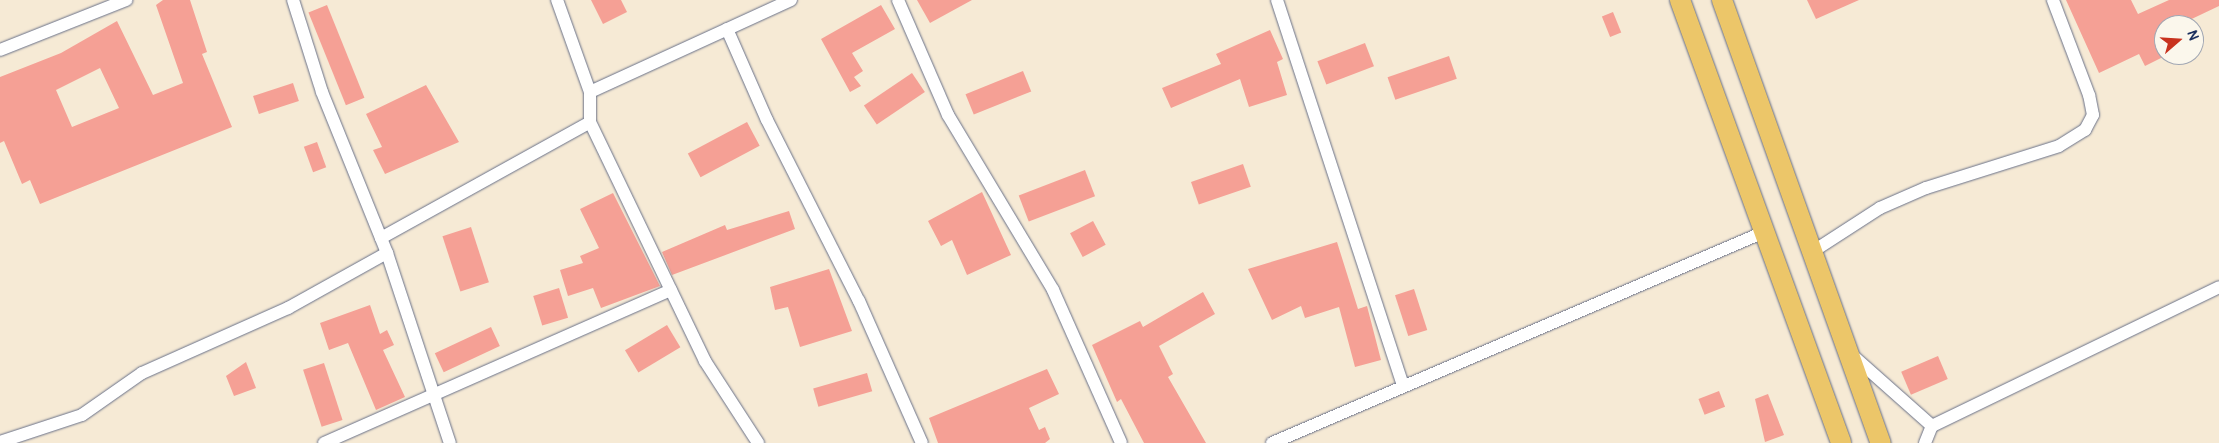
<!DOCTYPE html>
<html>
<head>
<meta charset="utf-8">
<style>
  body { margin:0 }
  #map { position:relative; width:2219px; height:443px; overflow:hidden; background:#f6ead5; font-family:Pangolin,sans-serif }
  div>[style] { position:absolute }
  .building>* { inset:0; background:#f5a095; transform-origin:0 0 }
  .roads { filter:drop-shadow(0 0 1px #687088) drop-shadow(0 0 1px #687088) }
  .minor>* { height:12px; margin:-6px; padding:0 6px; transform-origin:6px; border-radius:6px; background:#fff }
  .trunk>* { height:20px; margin:-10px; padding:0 10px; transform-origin:10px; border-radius:10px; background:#ecc669 }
  span { translate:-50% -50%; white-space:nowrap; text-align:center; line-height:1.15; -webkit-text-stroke:5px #fbf7ec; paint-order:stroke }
  .north { position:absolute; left:2154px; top:15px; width:50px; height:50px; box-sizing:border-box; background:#fbf7ec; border:1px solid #a1a7b3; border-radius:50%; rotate:71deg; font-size:14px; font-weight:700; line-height:20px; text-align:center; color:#1b2f5e }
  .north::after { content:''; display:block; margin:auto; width:18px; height:22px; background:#c8321e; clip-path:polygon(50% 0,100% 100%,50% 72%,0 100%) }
</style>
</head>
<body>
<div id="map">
  <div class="building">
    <i style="clip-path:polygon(evenodd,163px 0,190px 0,207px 52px,202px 54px,232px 127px,40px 204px,30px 180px,22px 184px,4px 141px,0 143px,0 77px,61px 53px,117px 21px,153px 95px,183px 83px,156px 5px,163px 0,100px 68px,119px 108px,72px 127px,56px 90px,100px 68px)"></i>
    <i style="clip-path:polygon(591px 0,621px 0,627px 12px,603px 24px)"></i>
    <i style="clip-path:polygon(917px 0,972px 0,930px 23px)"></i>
    <i style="clip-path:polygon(1807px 0,1859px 0,1816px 19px)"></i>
    <i style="clip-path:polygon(2066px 0,2131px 0,2138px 14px,2169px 0,2219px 0,2219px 6px,2179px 25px,2164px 25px,2164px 32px,2158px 35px,2165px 56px,2145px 66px,2139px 54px,2099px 73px)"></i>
    <i style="left:327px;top:5px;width:100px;height:20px;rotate:68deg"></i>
    <i style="clip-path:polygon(881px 5px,895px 29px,852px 53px,863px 71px,854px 77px,861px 86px,850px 92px,821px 39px)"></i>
    <i style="left:1613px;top:12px;width:22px;height:12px;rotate:68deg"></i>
    <i style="clip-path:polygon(1270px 30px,1283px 59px,1277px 62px,1287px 95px,1249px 107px,1240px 79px,1171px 108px,1162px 88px,1221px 64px,1216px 54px)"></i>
    <i style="left:1365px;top:43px;width:25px;height:51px;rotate:69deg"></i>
    <i style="left:1449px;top:56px;width:24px;height:65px;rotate:71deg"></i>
    <i style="left:1023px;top:71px;width:22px;height:62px;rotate:68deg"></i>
    <i style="left:912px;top:73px;width:23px;height:58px;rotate:56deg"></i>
    <i style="left:293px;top:83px;width:19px;height:42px;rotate:72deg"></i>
    <i style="clip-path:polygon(426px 85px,459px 142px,385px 174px,373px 150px,382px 147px,366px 114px)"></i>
    <i style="left:747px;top:122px;width:27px;height:67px;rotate:62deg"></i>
    <i style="left:317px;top:142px;width:27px;height:14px;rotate:70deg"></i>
    <i style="left:1243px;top:164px;width:24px;height:55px;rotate:71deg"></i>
    <i style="left:1085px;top:170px;width:28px;height:71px;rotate:69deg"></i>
    <i style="clip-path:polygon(982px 192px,1011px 255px,967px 275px,952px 240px,941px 246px,928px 221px)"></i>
    <i style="clip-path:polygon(613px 193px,660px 286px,601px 308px,593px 288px,568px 296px,560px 270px,583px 263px,580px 256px,599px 248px,580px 209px)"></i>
    <i style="clip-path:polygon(789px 211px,795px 229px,672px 275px,662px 252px,725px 225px,727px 230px)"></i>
    <i style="left:1093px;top:221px;width:27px;height:26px;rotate:62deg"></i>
    <i style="left:471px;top:227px;width:58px;height:30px;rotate:72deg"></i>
    <i style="clip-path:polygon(1337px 242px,1358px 309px,1367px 306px,1381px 360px,1355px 367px,1339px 307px,1305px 318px,1301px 306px,1272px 320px,1248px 269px)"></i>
    <i style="clip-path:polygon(829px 269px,852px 331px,800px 347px,788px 307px,775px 310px,770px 287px)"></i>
    <i style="left:559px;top:288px;width:31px;height:27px;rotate:73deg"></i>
    <i style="left:1414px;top:289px;width:43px;height:20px;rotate:72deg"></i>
    <i style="clip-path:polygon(1203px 292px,1215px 314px,1159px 346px,1173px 374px,1168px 377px,1206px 443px,1144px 443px,1121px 399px,1117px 402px,1092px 345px,1140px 321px,1143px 327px)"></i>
    <i style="clip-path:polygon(370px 305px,380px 334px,387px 330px,394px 345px,383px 350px,405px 397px,376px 410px,348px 343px,329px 350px,320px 323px)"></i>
    <i style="left:667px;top:325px;width:26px;height:49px;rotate:59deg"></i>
    <i style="left:491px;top:327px;width:21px;height:62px;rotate:65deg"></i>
    <i style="left:1938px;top:356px;width:25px;height:40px;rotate:67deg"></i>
    <i style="clip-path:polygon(246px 362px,256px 388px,234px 396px,226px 376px)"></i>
    <i style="left:324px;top:363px;width:60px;height:22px;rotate:72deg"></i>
    <i style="clip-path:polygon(1047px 369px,1059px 394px,1029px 408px,1039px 430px,1045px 427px,1050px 439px,1045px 443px,938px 443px,929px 418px)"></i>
    <i style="left:867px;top:373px;width:19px;height:56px;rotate:74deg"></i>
    <i style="left:1719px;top:391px;width:17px;height:22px;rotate:69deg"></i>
    <i style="clip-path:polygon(1768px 394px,1784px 435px,1765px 442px,1755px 399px)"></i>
  </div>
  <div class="roads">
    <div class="minor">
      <i style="left:293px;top:0;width:96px;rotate:72.5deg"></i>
      <i style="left:322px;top:92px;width:174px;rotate:68deg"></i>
      <i style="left:387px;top:253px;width:200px;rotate:71.7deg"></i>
      <i style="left:898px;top:0;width:125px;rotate:66.5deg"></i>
      <i style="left:948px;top:115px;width:204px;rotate:59deg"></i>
      <i style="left:1053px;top:290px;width:167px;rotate:66deg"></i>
      <i style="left:1277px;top:0;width:405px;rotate:71.9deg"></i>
      <i style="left:727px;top:29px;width:99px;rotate:66.3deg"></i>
      <i style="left:767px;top:120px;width:203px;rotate:63.1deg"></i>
      <i style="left:859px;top:301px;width:155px;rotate:66.1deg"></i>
      <i style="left:0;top:50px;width:136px;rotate:-21.6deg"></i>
      <i style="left:590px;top:92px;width:221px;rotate:-24.6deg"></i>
      <i style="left:590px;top:122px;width:265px;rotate:64.3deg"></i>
      <i style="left:705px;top:361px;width:98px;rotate:57.1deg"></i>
      <i style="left:381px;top:238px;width:239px;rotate:-29deg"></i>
      <i style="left:590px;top:122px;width:30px;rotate:-90deg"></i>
      <i style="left:590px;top:92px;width:98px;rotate:-109.7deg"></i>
      <i style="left:1812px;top:252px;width:81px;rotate:-32.9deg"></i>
      <i style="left:1880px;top:208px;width:50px;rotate:-23.5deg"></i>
      <i style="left:1926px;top:188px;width:139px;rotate:-17.5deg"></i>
      <i style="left:2059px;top:146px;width:31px;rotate:-32deg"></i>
      <i style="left:2085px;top:130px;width:17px;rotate:-62deg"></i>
      <i style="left:2093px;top:115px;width:20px;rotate:-101deg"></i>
      <i style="left:2089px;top:95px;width:102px;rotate:-110.8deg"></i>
      <i style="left:1852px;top:355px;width:107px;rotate:41.6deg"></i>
      <i style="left:0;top:442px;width:86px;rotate:-18.2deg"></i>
      <i style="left:82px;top:415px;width:73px;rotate:-35deg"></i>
      <i style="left:142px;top:373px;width:160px;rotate:-24deg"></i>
      <i style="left:288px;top:308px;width:113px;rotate:-29.1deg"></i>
      <i style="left:324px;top:443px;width:379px;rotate:-23.8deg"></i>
      <i style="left:1272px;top:443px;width:535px;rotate:-23.21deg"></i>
      <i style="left:1925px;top:443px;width:18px;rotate:-68deg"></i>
      <i style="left:1932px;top:426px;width:319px;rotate:-25.8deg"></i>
    </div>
    <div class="trunk">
      <i style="left:1680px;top:0;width:471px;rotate:70deg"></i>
      <i style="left:1722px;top:0;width:471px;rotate:70.3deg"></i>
    </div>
  </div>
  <div class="north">N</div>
</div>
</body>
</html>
